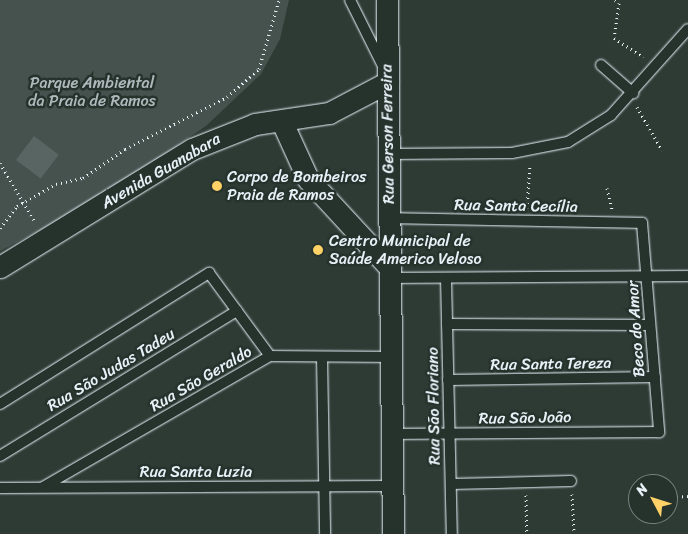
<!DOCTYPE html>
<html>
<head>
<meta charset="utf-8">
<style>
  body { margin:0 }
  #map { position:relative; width:688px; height:534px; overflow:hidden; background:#2e3b35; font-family:Sriracha,sans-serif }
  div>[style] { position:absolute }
  .green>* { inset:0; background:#45524e }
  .building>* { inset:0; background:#596563; transform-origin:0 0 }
  .path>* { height:3px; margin-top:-1.5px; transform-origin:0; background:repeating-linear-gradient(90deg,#e8f1f8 0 1px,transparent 0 5px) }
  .roads { filter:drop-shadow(0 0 1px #e8f1f8) drop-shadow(0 0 1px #e8f1f8) }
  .service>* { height:10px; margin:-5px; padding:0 5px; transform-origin:5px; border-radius:5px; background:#26332d }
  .minor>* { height:21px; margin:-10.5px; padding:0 10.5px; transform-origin:10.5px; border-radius:10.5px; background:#26332d }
  .dots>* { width:14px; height:14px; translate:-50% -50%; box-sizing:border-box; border:2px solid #26332d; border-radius:50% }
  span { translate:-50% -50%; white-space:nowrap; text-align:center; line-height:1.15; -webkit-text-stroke:5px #26332d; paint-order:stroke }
  .park-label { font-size:16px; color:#afb9bc }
  .street-label { font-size:16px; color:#e8f1f8 }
  .poi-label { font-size:16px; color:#e8f1f8 }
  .left { translate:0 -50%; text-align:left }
  .north { position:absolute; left:628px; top:474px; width:50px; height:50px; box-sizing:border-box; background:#26332d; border:1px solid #747f7e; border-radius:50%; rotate:310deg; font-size:14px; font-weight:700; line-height:20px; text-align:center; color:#e8f1f8 }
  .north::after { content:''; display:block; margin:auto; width:18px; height:22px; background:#ffd166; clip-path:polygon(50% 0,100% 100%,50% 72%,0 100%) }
</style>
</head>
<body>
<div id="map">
  <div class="green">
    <i style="clip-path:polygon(0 0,289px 0,280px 39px,261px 74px,206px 126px,90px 204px,0 251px)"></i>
  </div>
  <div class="building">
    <i style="left:34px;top:136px;width:31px;height:30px;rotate:37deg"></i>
  </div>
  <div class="path">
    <i style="left:615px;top:0;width:5px;rotate:37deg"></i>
    <i style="left:619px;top:3px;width:35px;rotate:98deg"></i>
    <i style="left:614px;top:38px;width:35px;rotate:33deg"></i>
    <i style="left:637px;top:107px;width:50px;rotate:59.8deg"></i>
    <i style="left:0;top:163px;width:69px;rotate:59.3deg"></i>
    <i style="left:607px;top:188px;width:23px;rotate:77deg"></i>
    <i style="left:527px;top:208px;width:44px;rotate:-86.1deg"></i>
    <i style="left:0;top:228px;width:28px;rotate:-52deg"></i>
    <i style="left:17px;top:206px;width:45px;rotate:-29.4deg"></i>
    <i style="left:56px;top:184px;width:28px;rotate:-13deg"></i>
    <i style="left:83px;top:178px;width:51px;rotate:-34.6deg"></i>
    <i style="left:125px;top:149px;width:114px;rotate:-27deg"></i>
    <i style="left:227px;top:97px;width:43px;rotate:-41.2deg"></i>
    <i style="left:259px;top:69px;width:72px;rotate:-73.8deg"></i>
    <i style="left:572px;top:494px;width:40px;rotate:87.1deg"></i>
    <i style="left:526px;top:495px;width:39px;rotate:89deg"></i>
    <i style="left:672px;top:497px;width:16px;rotate:-4deg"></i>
  </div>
  <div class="roads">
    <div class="service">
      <i style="left:350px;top:0;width:74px;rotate:63.4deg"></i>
      <i style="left:601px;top:65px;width:43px;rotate:41.2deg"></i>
      <i style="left:389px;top:154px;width:123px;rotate:-0.5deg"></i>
      <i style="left:512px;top:153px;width:57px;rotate:-11.1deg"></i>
      <i style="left:568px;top:142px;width:51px;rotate:-32.1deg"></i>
      <i style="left:611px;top:115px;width:115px;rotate:-48.2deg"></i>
      <i style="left:389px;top:218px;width:253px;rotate:1.1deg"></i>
      <i style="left:642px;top:223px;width:210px;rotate:85.3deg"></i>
      <i style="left:659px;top:432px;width:267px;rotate:179.6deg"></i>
      <i style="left:390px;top:278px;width:298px;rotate:-0.4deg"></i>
      <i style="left:446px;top:278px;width:256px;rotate:88.7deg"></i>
      <i style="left:447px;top:324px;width:203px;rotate:0.3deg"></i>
      <i style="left:322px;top:357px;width:177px;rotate:89deg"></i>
      <i style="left:448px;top:380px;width:207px;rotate:-0.8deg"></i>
      <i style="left:0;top:404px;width:247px;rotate:-32.1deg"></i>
      <i style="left:209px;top:273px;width:103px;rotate:53.7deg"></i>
      <i style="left:0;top:456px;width:278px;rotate:-31.5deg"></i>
      <i style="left:451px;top:484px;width:120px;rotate:-1.4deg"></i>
      <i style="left:43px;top:487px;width:262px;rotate:-30deg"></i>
      <i style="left:270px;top:356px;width:121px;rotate:0.5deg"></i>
      <i style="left:0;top:488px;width:392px;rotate:-0.3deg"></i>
    </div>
    <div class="minor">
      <i style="left:387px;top:0;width:534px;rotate:89.36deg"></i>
      <i style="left:282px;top:122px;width:63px;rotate:65.5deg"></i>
      <i style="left:308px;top:179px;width:121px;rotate:47.3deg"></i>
      <i style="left:0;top:267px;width:225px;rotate:-31.6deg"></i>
      <i style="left:192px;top:149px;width:68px;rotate:-21.6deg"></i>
      <i style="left:255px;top:124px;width:75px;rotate:-8.5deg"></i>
      <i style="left:329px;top:113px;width:67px;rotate:-27.7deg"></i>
    </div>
  </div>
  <div class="dots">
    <i style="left:217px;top:186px;background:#ffd166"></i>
    <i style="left:318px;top:250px;background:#ffd166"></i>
  </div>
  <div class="park-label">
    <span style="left:92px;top:92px">Parque Ambiental<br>da Praia de Ramos</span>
  </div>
  <div class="street-label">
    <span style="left:388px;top:134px;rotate:-91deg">Rua Gerson Ferreira</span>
    <span style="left:161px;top:171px;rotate:-30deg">Avenida Guanabara</span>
    <span style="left:516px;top:206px;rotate:1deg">Rua Santa Cecília</span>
    <span style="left:636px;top:329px;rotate:-94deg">Beco do Amor</span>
    <span style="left:551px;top:364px;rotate:-1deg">Rua Santa Tereza</span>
    <span style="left:111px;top:370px;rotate:-31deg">Rua São Judas Tadeu</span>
    <span style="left:201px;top:379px;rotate:-30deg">Rua São Geraldo</span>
    <span style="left:434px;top:406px;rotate:-91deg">Rua São Floriano</span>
    <span style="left:525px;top:418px;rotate:-1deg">Rua São João</span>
    <span style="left:196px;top:472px">Rua Santa Luzia</span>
  </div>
  <div class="poi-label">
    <span class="left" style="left:227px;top:186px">Corpo de Bombeiros<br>Praia de Ramos</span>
    <span class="left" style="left:329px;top:250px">Centro Municipal de<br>Saúde Americo Veloso</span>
  </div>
  <div class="north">N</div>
</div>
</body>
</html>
